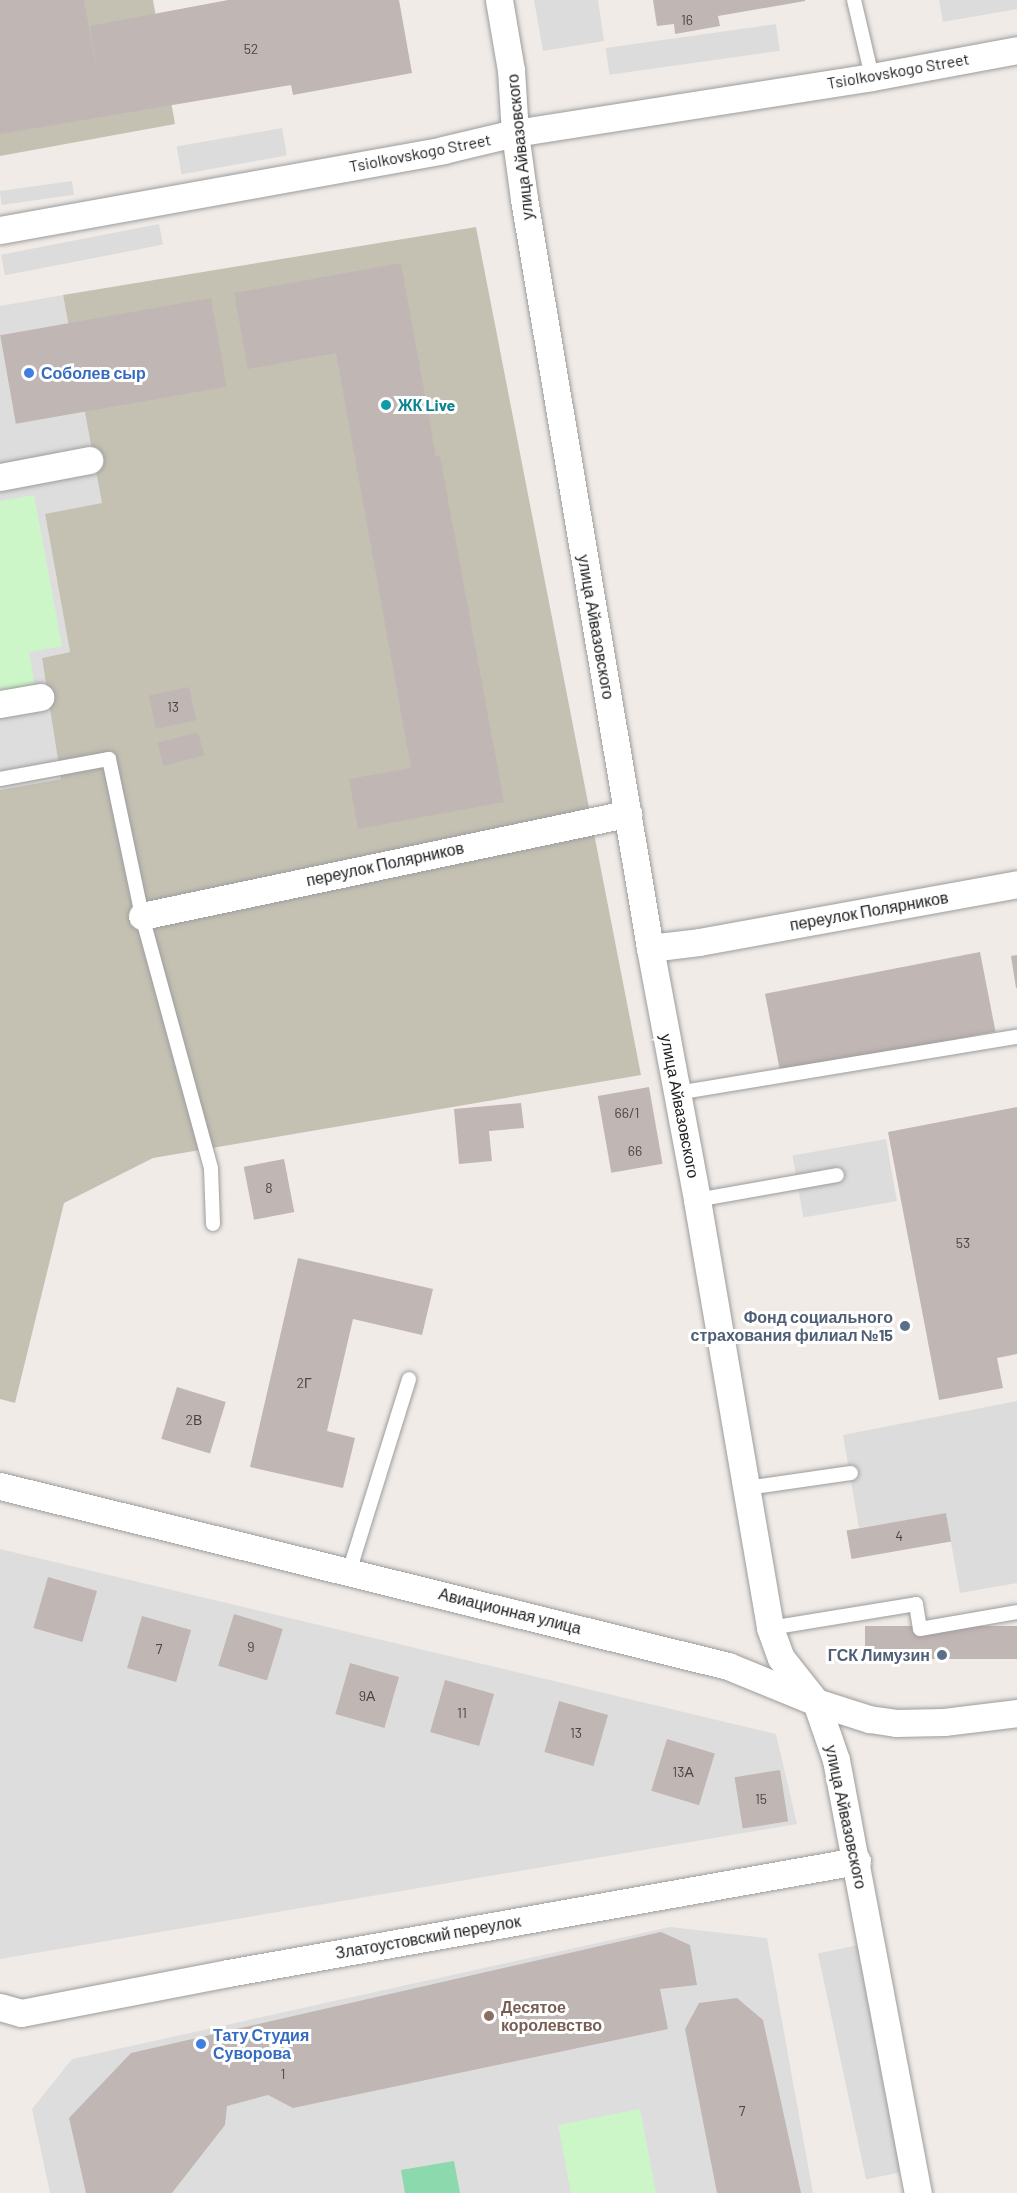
<!DOCTYPE html>
<html>
<head>
<meta charset="utf-8">
<style>
  body { margin:0 }
  #map { position:relative; width:1017px; height:2193px; overflow:hidden; background:#f0ebe7; font-family:Barlow,sans-serif }
  div>[style] { position:absolute }
  .residential>* { inset:0; background:#dedddd }
  .construction>* { inset:0; background:#c4c1b3 }
  .park>* { inset:0; background:#cdf6c8 }
  .pitch>* { inset:0; background:#8bd9ac }
  .parking>* { inset:0; background:#dcdcdc; transform-origin:0 0 }
  .building>* { inset:0; background:#c0b6b4; transform-origin:0 0 }
  .roads { filter:drop-shadow(0 0 2px #9d9d9d) drop-shadow(0 0 2px #9d9d9d) }
  .service>* { height:14px; margin:-7px; padding:0 7px; transform-origin:7px; border-radius:7px; background:#fff }
  .minor>* { height:27px; margin:-13.5px; padding:0 13.5px; transform-origin:13.5px; border-radius:13.5px; background:#fff }
  .dots>* { width:16px; height:16px; translate:-50% -50%; box-sizing:border-box; border:3px solid #fff; border-radius:50% }
  span { translate:-50% -50%; white-space:nowrap; text-align:center; line-height:1.15; -webkit-text-stroke:6px #fff; paint-order:stroke }
  .number-label { font-size:14px; color:#484645 }
  .number-label span { -webkit-text-stroke-width:0 }
  .street-label { font-size:16px; color:#202020 }
  .shop-label { font-size:16px; color:#366cbe; font-weight:700 }
  .left { translate:0 -50%; text-align:left }
  .culture-label { font-size:16px; color:#0d838f; font-weight:700 }
  .service-label { font-size:16px; color:#4e5e75; font-weight:700 }
  .right { translate:-100% -50%; text-align:right }
  .education-label { font-size:16px; color:#785e54; font-weight:700 }
</style>
</head>
<body>
<div id="map">
  <div class="residential">
    <i style="clip-path:polygon(63px 295px,103px 504px,45px 515px,70px 652px,42px 658px,61px 779px,0 790px,0 306px)"></i>
    <i style="clip-path:polygon(0 1549px,776px 1734px,797px 1824px,0 1959px)"></i>
    <i style="clip-path:polygon(670px 1927px,767px 1938px,813px 2193px,50px 2193px,32px 2109px,72px 2059px)"></i>
  </div>
  <div class="construction">
    <i style="clip-path:polygon(0 0,153px 0,175px 124px,0 156px)"></i>
    <i style="clip-path:polygon(476px 227px,641px 1075px,153px 1158px,64px 1203px,15px 1403px,0 1399px,0 790px,61px 779px,42px 658px,70px 652px,45px 514px,102px 503px,63px 295px)"></i>
  </div>
  <div class="park">
    <i style="clip-path:polygon(34px 495px,62px 646px,29px 652px,35px 688px,0 695px,0 501px)"></i>
    <i style="clip-path:polygon(640px 2109px,656px 2193px,571px 2193px,558px 2125px)"></i>
  </div>
  <div class="pitch">
    <i style="clip-path:polygon(454px 2161px,460px 2193px,405px 2193px,401px 2170px)"></i>
  </div>
  <div class="parking">
    <i style="clip-path:polygon(534px 0,598px 0,604px 41px,543px 51px)"></i>
    <i style="clip-path:polygon(939px 0,1017px 0,1017px 9px,943px 22px)"></i>
    <i style="left:776px;top:24px;width:27px;height:172px;rotate:82deg"></i>
    <i style="left:282px;top:128px;width:28px;height:107px;rotate:80deg"></i>
    <i style="left:72px;top:181px;width:14px;height:73px;rotate:82deg"></i>
    <i style="left:159px;top:224px;width:21px;height:161px;rotate:79deg"></i>
    <i style="left:886px;top:1139px;width:63px;height:95px;rotate:80deg"></i>
    <i style="clip-path:polygon(1017px 1401px,1017px 1583px,960px 1593px,946px 1514px,859px 1528px,843px 1435px)"></i>
    <i style="left:863px;top:1944px;width:231px;height:46px;rotate:78deg"></i>
  </div>
  <div class="building">
    <i style="clip-path:polygon(0 0,84px 0,98px 79px,90px 26px,228px 0,399px 0,412px 73px,293px 95px,291px 85px,0 134px)"></i>
    <i style="clip-path:polygon(653px 0,805px 0,805px 1px,718px 16px,720px 26px,675px 34px,674px 24px,657px 26px)"></i>
    <i style="clip-path:polygon(401px 263px,436px 457px,440px 456px,504px 802px,358px 829px,349px 779px,411px 768px,336px 353px,248px 369px,234px 293px)"></i>
    <i style="left:211px;top:298px;width:90px;height:214px;rotate:80deg"></i>
    <i style="left:189px;top:687px;width:34px;height:41px;rotate:78deg"></i>
    <i style="left:198px;top:732px;width:24px;height:42px;rotate:75deg"></i>
    <i style="left:980px;top:952px;width:81px;height:219px;rotate:79deg"></i>
    <i style="clip-path:polygon(1017px 955px,1017px 988px,1016px 988px,1011px 956px)"></i>
    <i style="left:649px;top:1087px;width:78px;height:52px;rotate:80deg"></i>
    <i style="clip-path:polygon(521px 1103px,524px 1128px,489px 1131px,492px 1161px,459px 1164px,454px 1109px)"></i>
    <i style="clip-path:polygon(1017px 1107px,1017px 1354px,997px 1358px,1003px 1388px,939px 1400px,888px 1132px)"></i>
    <i style="left:284px;top:1159px;width:54px;height:41px;rotate:79deg"></i>
    <i style="clip-path:polygon(298px 1258px,433px 1289px,422px 1335px,353px 1319px,327px 1431px,355px 1438px,343px 1488px,250px 1467px)"></i>
    <i style="left:177px;top:1387px;width:51px;height:54px;rotate:17deg"></i>
    <i style="left:946px;top:1513px;width:29px;height:101px;rotate:80deg"></i>
    <i style="left:48px;top:1577px;width:51px;height:53px;rotate:16deg"></i>
    <i style="left:234px;top:1614px;width:51px;height:54px;rotate:17deg"></i>
    <i style="left:142px;top:1616px;width:51px;height:54px;rotate:16deg"></i>
    <i style="left:1017px;top:1626px;width:33px;height:152px;rotate:90deg"></i>
    <i style="left:350px;top:1663px;width:51px;height:53px;rotate:16deg"></i>
    <i style="left:445px;top:1680px;width:51px;height:54px;rotate:16deg"></i>
    <i style="left:559px;top:1701px;width:51px;height:53px;rotate:16deg"></i>
    <i style="left:667px;top:1739px;width:50px;height:54px;rotate:17deg"></i>
    <i style="left:780px;top:1770px;width:52px;height:46px;rotate:81deg"></i>
    <i style="clip-path:polygon(661px 1932px,690px 1945px,697px 1985px,660px 1989px,668px 2029px,293px 2108px,268px 2095px,227px 2106px,225px 2125px,172px 2193px,86px 2193px,69px 2118px,131px 2053px)"></i>
    <i style="clip-path:polygon(737px 1998px,763px 2020px,801px 2193px,717px 2193px,685px 2029px,699px 2003px)"></i>
  </div>
  <div class="roads">
    <div class="service">
      <i style="left:854px;top:0;width:79px;rotate:76.8deg"></i>
      <i style="left:0;top:779px;width:111px;rotate:-10.4deg"></i>
      <i style="left:109px;top:759px;width:160px;rotate:78.1deg"></i>
      <i style="left:142px;top:916px;width:262px;rotate:74.7deg"></i>
      <i style="left:211px;top:1169px;width:55px;rotate:87.9deg"></i>
      <i style="left:677px;top:1093px;width:345px;rotate:-9.4deg"></i>
      <i style="left:697px;top:1200px;width:142px;rotate:-10.1deg"></i>
      <i style="left:747px;top:1488px;width:105px;rotate:-8.2deg"></i>
      <i style="left:349px;top:1572px;width:202px;rotate:-72.7deg"></i>
      <i style="left:770px;top:1628px;width:148px;rotate:-9.3deg"></i>
      <i style="left:916px;top:1604px;width:25px;rotate:81deg"></i>
      <i style="left:920px;top:1629px;width:98px;rotate:-9.9deg"></i>
    </div>
    <div class="minor">
      <i style="left:499px;top:0;width:71px;rotate:80.3deg"></i>
      <i style="left:511px;top:70px;width:63px;rotate:86.4deg"></i>
      <i style="left:515px;top:133px;width:67px;rotate:82.2deg"></i>
      <i style="left:524px;top:199px;width:760px;rotate:80.45deg"></i>
      <i style="left:650px;top:948px;width:256px;rotate:79.4deg"></i>
      <i style="left:697px;top:1200px;width:434px;rotate:80.3deg"></i>
      <i style="left:770px;top:1628px;width:32px;rotate:70deg"></i>
      <i style="left:781px;top:1658px;width:56px;rotate:51.5deg"></i>
      <i style="left:816px;top:1702px;width:61px;rotate:71deg"></i>
      <i style="left:836px;top:1760px;width:441px;rotate:79.3deg"></i>
      <i style="left:0;top:230px;width:450px;rotate:-10.2deg"></i>
      <i style="left:443px;top:150px;width:74px;rotate:-13.3deg"></i>
      <i style="left:515px;top:133px;width:361px;rotate:-8.9deg"></i>
      <i style="left:872px;top:77px;width:147px;rotate:-10.5deg"></i>
      <i style="left:0;top:477px;width:91px;rotate:-10.8deg"></i>
      <i style="left:0;top:704px;width:41px;rotate:-9.9deg"></i>
      <i style="left:142px;top:916px;width:497px;rotate:-11.9deg"></i>
      <i style="left:650px;top:948px;width:49px;rotate:-7deg"></i>
      <i style="left:699px;top:942px;width:323px;rotate:-10.3deg"></i>
      <i style="left:0;top:1486px;width:750px;rotate:13.89deg"></i>
      <i style="left:728px;top:1666px;width:95px;rotate:22.2deg"></i>
      <i style="left:816px;top:1702px;width:56px;rotate:17.8deg"></i>
      <i style="left:869px;top:1719px;width:27px;rotate:8deg"></i>
      <i style="left:896px;top:1723px;width:48px;rotate:-1.2deg"></i>
      <i style="left:944px;top:1722px;width:74px;rotate:-7deg"></i>
      <i style="left:0;top:2007px;width:22px;rotate:16deg"></i>
      <i style="left:21px;top:2013px;width:211px;rotate:-10.9deg"></i>
      <i style="left:228px;top:1973px;width:639px;rotate:-10.1deg"></i>
    </div>
  </div>
  <div class="dots">
    <i style="left:29px;top:373px;background:#3f7fe0"></i>
    <i style="left:386px;top:405px;background:#0f9aa8"></i>
    <i style="left:905px;top:1326px;background:#5c6f8a"></i>
    <i style="left:942px;top:1655px;background:#5c6f8a"></i>
    <i style="left:489px;top:2016px;background:#8d6e63"></i>
    <i style="left:201px;top:2044px;background:#3f7fe0"></i>
  </div>
  <div class="number-label">
    <span style="left:687px;top:20px">16</span>
    <span style="left:251px;top:49px">52</span>
    <span style="left:173px;top:707px">13</span>
    <span style="left:627px;top:1113px">66/1</span>
    <span style="left:635px;top:1151px">66</span>
    <span style="left:269px;top:1188px">8</span>
    <span style="left:963px;top:1243px">53</span>
    <span style="left:304px;top:1383px">2Г</span>
    <span style="left:194px;top:1420px">2В</span>
    <span style="left:899px;top:1536px">4</span>
    <span style="left:251px;top:1647px">9</span>
    <span style="left:159px;top:1649px">7</span>
    <span style="left:367px;top:1696px">9А</span>
    <span style="left:462px;top:1713px">11</span>
    <span style="left:576px;top:1733px">13</span>
    <span style="left:683px;top:1772px">13А</span>
    <span style="left:761px;top:1799px">15</span>
    <span style="left:283px;top:2074px">1</span>
    <span style="left:742px;top:2111px">7</span>
  </div>
  <div class="street-label">
    <span style="left:898px;top:71px;rotate:-10deg">Tsiolkovskogo Street</span>
    <span style="left:520px;top:147px;rotate:-96deg">улица Айвазовского</span>
    <span style="left:420px;top:153px;rotate:-11deg">Tsiolkovskogo Street</span>
    <span style="left:596px;top:627px;rotate:80deg">улица Айвазовского</span>
    <span style="left:385px;top:864px;rotate:-12deg">переулок Полярников</span>
    <span style="left:869px;top:911px;rotate:-10deg">переулок Полярников</span>
    <span style="left:680px;top:1106px;rotate:79deg">улица Айвазовского</span>
    <span style="left:510px;top:1611px;rotate:14deg">Авиационная улица</span>
    <span style="left:846px;top:1817px;rotate:78deg">улица Айвазовского</span>
    <span style="left:428px;top:1937px;rotate:-10deg">Златоустовский переулок</span>
  </div>
  <div class="shop-label">
    <span class="left" style="left:41px;top:373px">Соболев сыр</span>
    <span class="left" style="left:213px;top:2044px">Тату Студия<br>Суворова</span>
  </div>
  <div class="culture-label">
    <span class="left" style="left:398px;top:405px">ЖК Live</span>
  </div>
  <div class="service-label">
    <span class="right" style="left:893px;top:1326px">Фонд социального<br>страхования филиал №15</span>
    <span class="right" style="left:930px;top:1655px">ГСК Лимузин</span>
  </div>
  <div class="education-label">
    <span class="left" style="left:501px;top:2016px">Десятое<br>королевство</span>
  </div>
</div>
</body>
</html>
